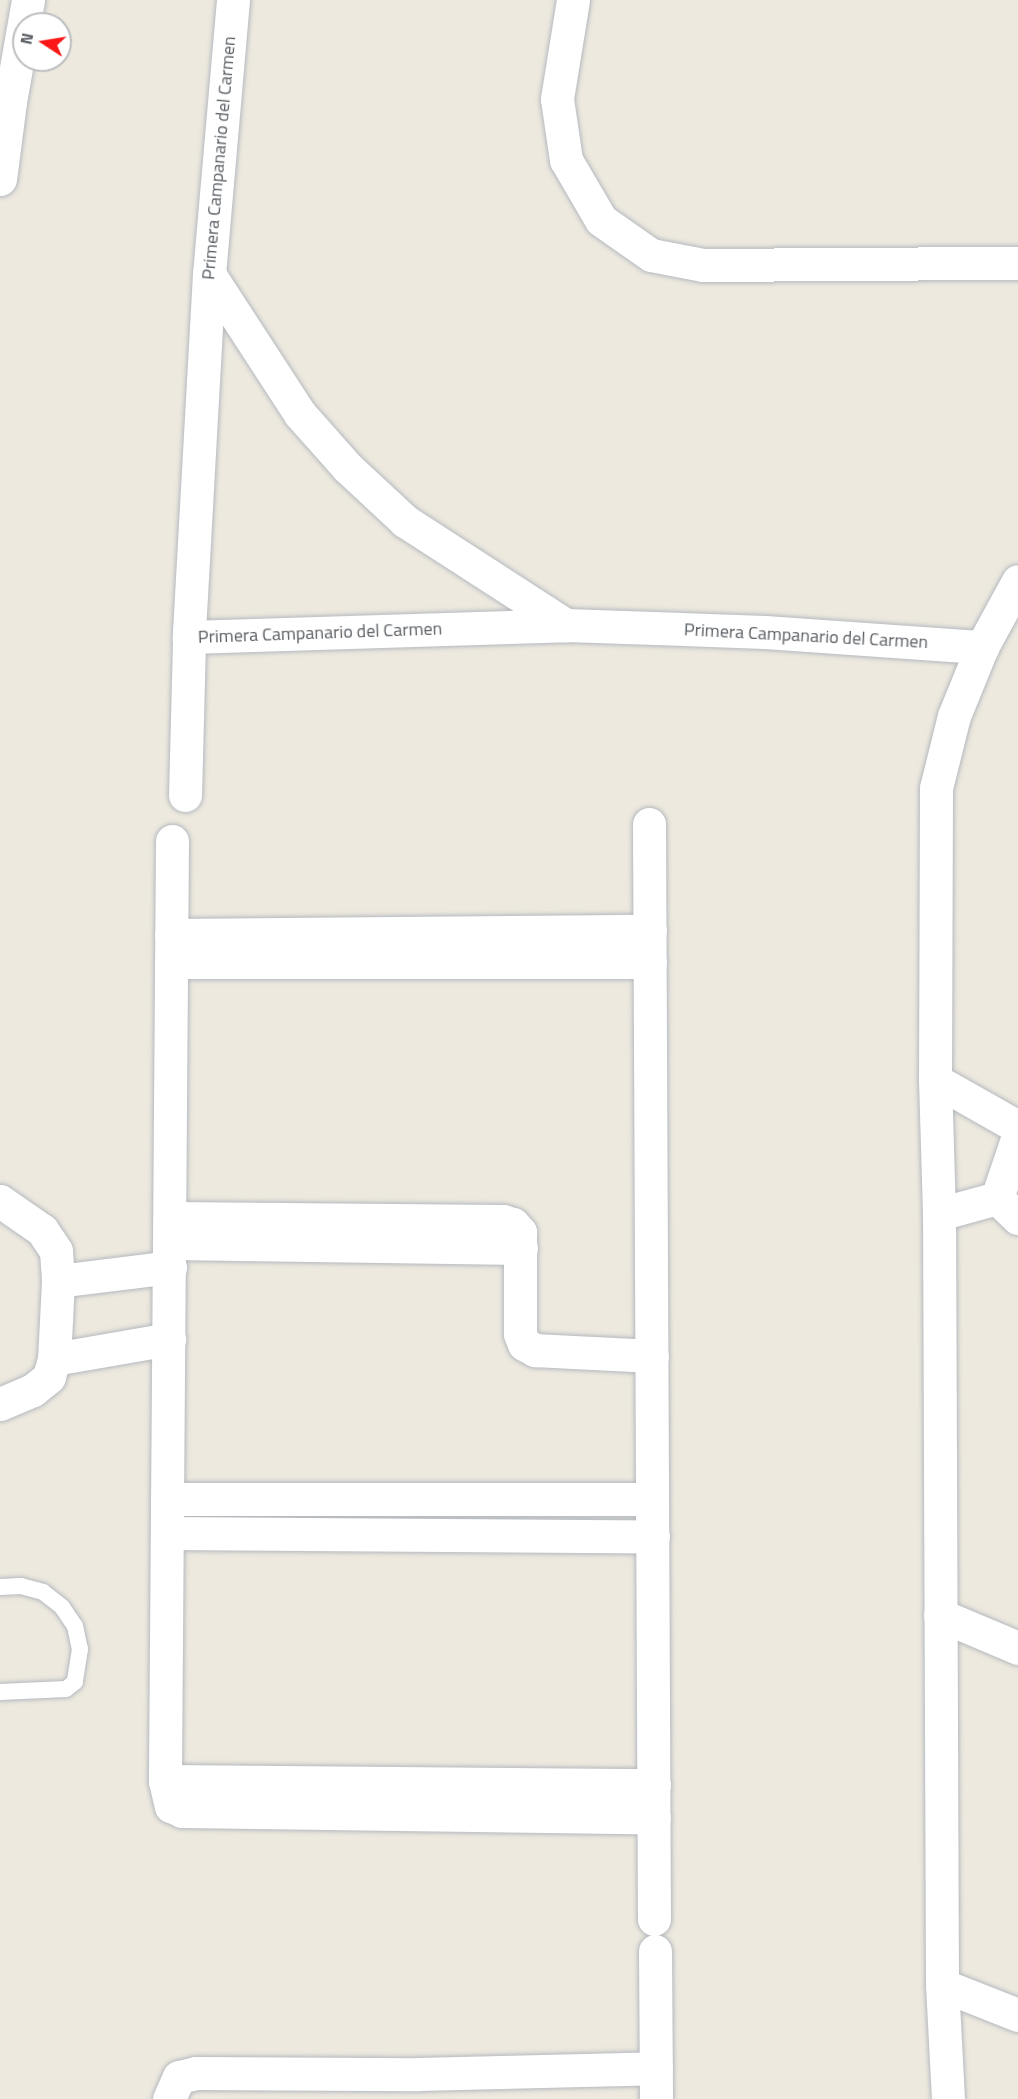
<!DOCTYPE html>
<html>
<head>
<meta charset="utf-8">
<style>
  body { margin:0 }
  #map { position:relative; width:1018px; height:2099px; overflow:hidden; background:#ede9df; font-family:"Titillium Web",sans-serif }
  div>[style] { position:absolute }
  .roads { filter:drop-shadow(0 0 2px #b5b9be) drop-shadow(0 0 2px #b5b9be) }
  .lane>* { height:16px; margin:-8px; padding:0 8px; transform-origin:8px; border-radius:8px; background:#fff }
  .street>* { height:33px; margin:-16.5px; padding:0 16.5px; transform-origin:16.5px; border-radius:16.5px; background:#fff }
  .secondary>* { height:33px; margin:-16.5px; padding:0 16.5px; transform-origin:16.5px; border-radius:16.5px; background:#fff }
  span { translate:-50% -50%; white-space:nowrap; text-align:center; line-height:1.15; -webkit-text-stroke:6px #fff; paint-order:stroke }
  .street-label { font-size:18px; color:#585d62 }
  .north { position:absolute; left:12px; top:12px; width:60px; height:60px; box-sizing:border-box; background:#fff; border:2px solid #bcbec0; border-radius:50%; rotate:282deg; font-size:16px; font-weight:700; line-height:24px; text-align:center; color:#585d62 }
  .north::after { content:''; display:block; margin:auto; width:21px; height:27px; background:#fb1717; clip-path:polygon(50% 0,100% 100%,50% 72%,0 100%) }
</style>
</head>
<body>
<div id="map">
  <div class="roads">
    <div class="lane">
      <i style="left:0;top:1587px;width:21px;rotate:-3deg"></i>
      <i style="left:21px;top:1586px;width:23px;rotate:15deg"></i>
      <i style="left:43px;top:1592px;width:24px;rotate:38deg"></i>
      <i style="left:62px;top:1607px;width:23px;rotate:56deg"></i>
      <i style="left:75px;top:1626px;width:24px;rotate:78deg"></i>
      <i style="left:80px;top:1649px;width:33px;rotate:99deg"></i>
      <i style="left:75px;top:1682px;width:11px;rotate:142deg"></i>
      <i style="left:66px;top:1689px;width:66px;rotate:177.4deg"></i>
    </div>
    <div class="street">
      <i style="left:233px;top:0;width:275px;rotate:95deg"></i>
      <i style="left:209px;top:274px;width:364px;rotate:93.2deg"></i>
      <i style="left:189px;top:637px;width:377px;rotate:-1.8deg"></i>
      <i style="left:566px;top:625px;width:199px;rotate:2deg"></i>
      <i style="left:765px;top:632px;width:218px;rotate:4deg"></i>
      <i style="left:573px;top:0;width:100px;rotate:99.2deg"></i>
      <i style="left:557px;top:99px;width:62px;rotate:81.6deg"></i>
      <i style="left:566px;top:160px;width:69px;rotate:59.7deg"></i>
      <i style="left:601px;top:220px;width:61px;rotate:35deg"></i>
      <i style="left:651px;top:255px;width:53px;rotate:10.9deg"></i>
      <i style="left:703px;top:265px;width:315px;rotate:-0.4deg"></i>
      <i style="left:209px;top:274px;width:167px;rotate:57deg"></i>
      <i style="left:300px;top:414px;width:72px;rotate:48.4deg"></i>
      <i style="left:348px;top:468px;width:78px;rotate:42.9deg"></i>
      <i style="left:405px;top:521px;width:192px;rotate:32.9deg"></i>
      <i style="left:185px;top:795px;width:158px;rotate:-88.5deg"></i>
      <i style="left:649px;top:824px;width:1095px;rotate:89.74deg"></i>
      <i style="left:172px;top:841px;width:940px;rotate:90.43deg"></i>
      <i style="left:165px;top:1781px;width:26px;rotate:77deg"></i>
      <i style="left:171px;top:1806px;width:12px;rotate:24deg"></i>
      <i style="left:182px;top:1811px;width:472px;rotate:0.8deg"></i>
      <i style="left:171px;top:935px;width:479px;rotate:-0.5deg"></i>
      <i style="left:171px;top:962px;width:479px"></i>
      <i style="left:935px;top:1080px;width:95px;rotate:29.5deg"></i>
      <i style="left:997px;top:1198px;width:65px;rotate:-71.3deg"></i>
      <i style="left:0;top:1201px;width:51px;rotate:34.6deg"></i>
      <i style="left:42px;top:1230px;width:25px;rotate:56deg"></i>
      <i style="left:56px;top:1251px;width:30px;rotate:86deg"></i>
      <i style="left:58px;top:1281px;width:78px;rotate:92.9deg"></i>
      <i style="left:54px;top:1359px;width:19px;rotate:106deg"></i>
      <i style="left:49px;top:1377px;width:21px;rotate:141deg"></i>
      <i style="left:33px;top:1390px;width:36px;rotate:157deg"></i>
      <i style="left:939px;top:1214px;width:60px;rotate:-15.4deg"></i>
      <i style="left:997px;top:1198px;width:29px;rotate:44deg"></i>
      <i style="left:170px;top:1218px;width:333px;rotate:0.5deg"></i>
      <i style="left:503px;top:1221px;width:10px;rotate:17deg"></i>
      <i style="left:513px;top:1224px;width:11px;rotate:49deg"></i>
      <i style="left:520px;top:1232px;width:102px;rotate:90deg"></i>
      <i style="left:520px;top:1334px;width:11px;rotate:68deg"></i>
      <i style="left:524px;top:1344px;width:13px;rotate:29deg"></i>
      <i style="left:535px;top:1350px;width:117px;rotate:2.9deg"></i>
      <i style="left:170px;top:1243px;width:351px;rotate:0.8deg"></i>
      <i style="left:58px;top:1281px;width:113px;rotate:-7.1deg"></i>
      <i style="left:54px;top:1359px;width:117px;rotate:-9.9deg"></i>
      <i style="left:167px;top:1499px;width:485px"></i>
      <i style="left:167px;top:1533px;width:486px;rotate:0.4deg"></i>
      <i style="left:940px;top:1615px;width:85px;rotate:22.9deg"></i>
      <i style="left:165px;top:1781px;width:489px;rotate:0.5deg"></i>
      <i style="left:655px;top:1951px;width:148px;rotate:89.6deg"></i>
      <i style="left:942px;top:1985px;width:82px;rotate:21.5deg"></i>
      <i style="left:169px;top:2099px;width:24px;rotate:-66deg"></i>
      <i style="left:179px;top:2077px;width:17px;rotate:-13deg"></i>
      <i style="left:196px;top:2073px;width:222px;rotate:0.3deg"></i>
      <i style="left:418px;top:2074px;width:238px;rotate:-1.4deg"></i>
      <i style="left:948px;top:2099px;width:114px;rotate:-93deg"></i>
      <i style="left:942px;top:1985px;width:771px;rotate:-90.22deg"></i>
      <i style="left:939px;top:1214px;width:134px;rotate:-91.7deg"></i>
      <i style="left:935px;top:1080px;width:292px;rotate:-89.8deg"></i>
      <i style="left:936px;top:788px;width:74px;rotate:-76deg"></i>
      <i style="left:954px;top:716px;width:74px;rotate:-67.9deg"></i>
      <i style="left:982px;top:647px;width:75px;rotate:-61.4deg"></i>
    </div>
    <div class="secondary">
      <i style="left:0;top:179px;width:78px;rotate:-82.6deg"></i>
      <i style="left:10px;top:102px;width:104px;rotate:-80deg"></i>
    </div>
  </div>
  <div class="street-label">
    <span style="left:219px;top:158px;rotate:-85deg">Primera Campanario del Carmen</span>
    <span style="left:320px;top:633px;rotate:-2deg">Primera Campanario del Carmen</span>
    <span style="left:806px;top:636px;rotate:3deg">Primera Campanario del Carmen</span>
  </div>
  <div class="north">N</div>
</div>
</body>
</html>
